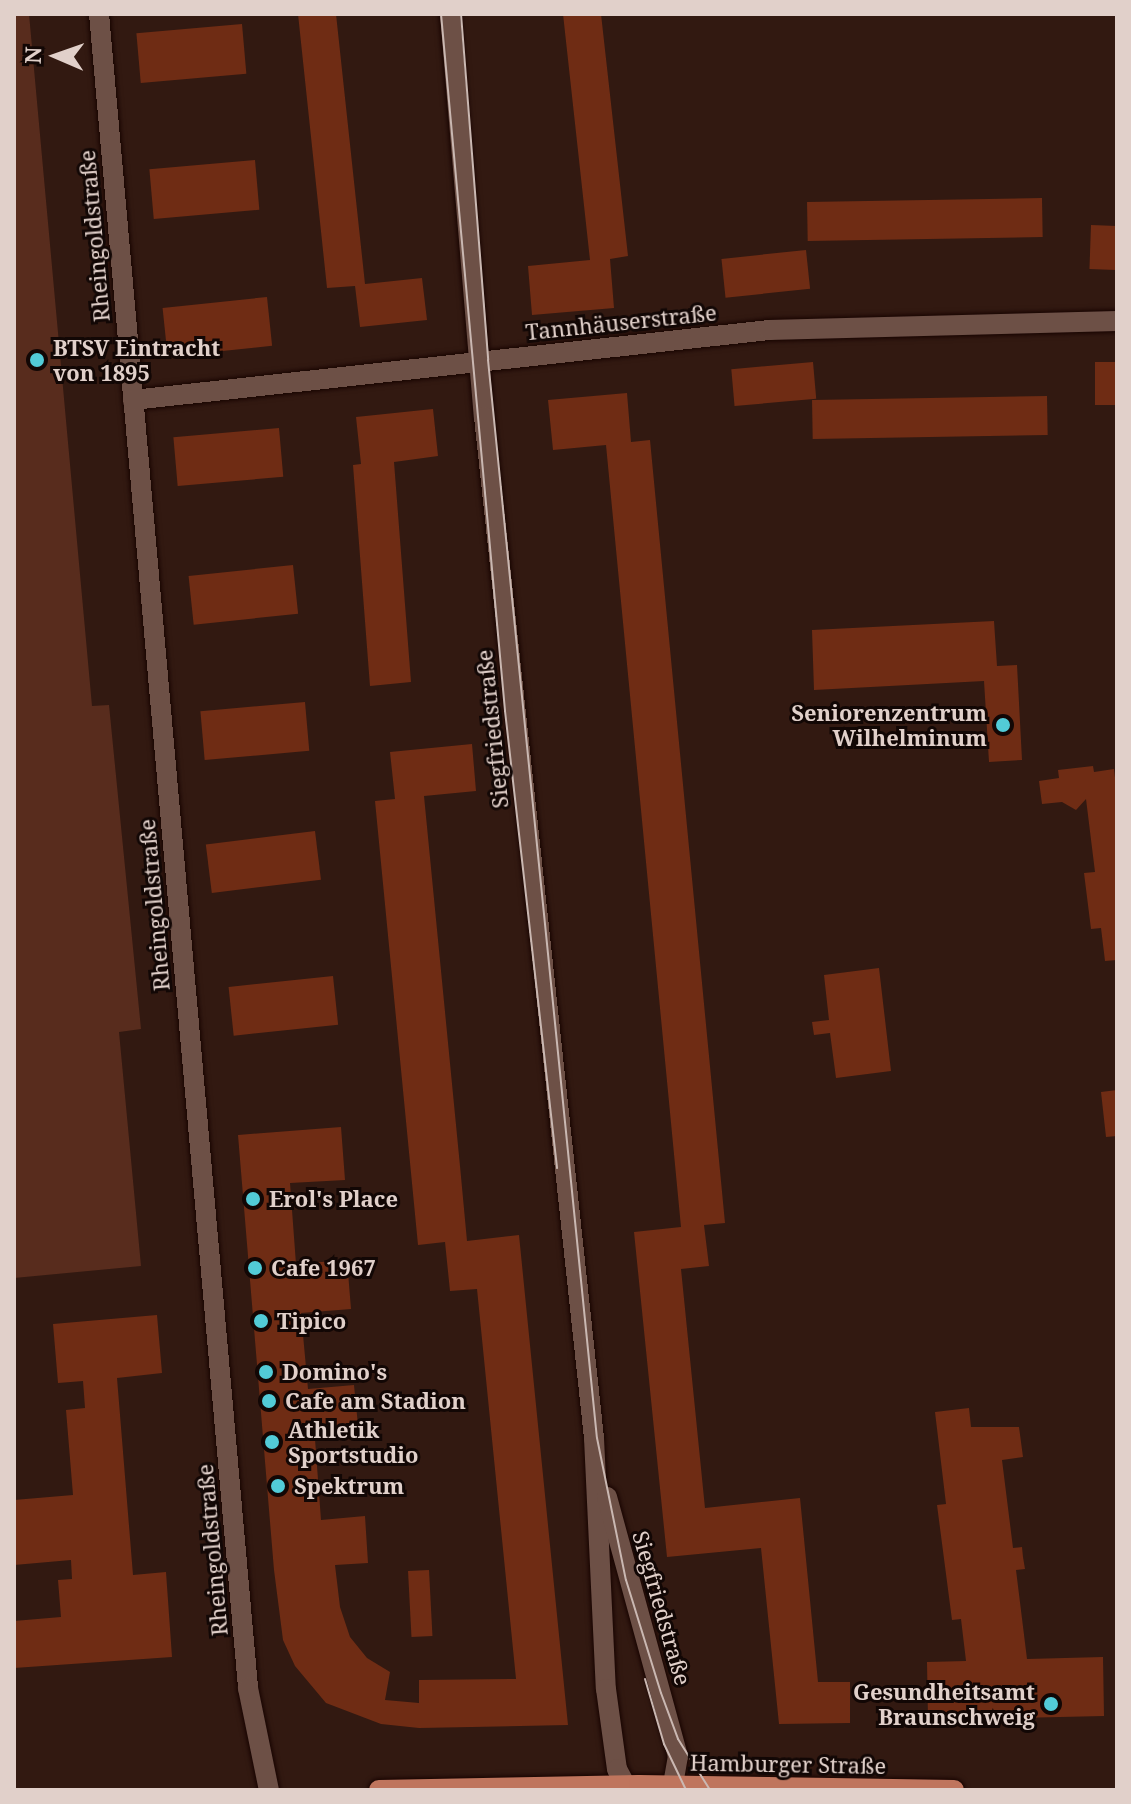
<!DOCTYPE html>
<html>
<head>
<meta charset="utf-8">
<style>
  body { margin:0 }
  #map { position:relative; width:1131px; height:1804px; overflow:hidden; background:#321911; font-family:"Noto Serif",serif }
  div>[style] { position:absolute }
  .green>* { inset:0; background:#582c1d }
  .building>* { inset:0; background:#6f2c14; transform-origin:0 0 }
  .roads { filter:drop-shadow(0 0 2px #180401) drop-shadow(0 0 2px #180401) }
  .minor>* { height:20px; margin:-10px; padding:0 10px; transform-origin:10px; border-radius:10px; background:#6d5046 }
  .major>* { height:20px; margin:-10px; padding:0 10px; transform-origin:10px; border-radius:10px; background:#bf755d }
  .tram>* { height:2px; margin:-1px; padding:0 1px; transform-origin:1px; border-radius:1px; background:#cab8b2 }
  .dots>* { width:22px; height:22px; translate:-50% -50%; box-sizing:border-box; border:4px solid #120705; border-radius:50% }
  span { translate:-50% -50%; white-space:nowrap; text-align:center; line-height:1.15; -webkit-text-stroke:6px #120705; paint-order:stroke }
  .street-label { font-size:22px; color:#e1d0ca }
  .poi-label { font-size:22px; color:#e1d0ca; font-weight:700 }
  .left { translate:0 -50%; text-align:left }
  .right { translate:-100% -50%; text-align:right }
  .frame { position:absolute; inset:0; border:16px solid #e1d0ca; pointer-events:none }
  .north { position:absolute; left:16px; top:16px; width:80px; height:80px; -webkit-text-stroke:6px #120705; paint-order:stroke; rotate:272deg; font-size:22px; font-weight:700; line-height:32px; text-align:center; color:#e1d0ca }
  .north::after { content:''; display:block; margin:auto; width:28px; height:36px; background:#e1d0ca; clip-path:polygon(50% 0,100% 100%,50% 72%,0 100%) }
</style>
</head>
<body>
<div id="map">
  <div class="green">
    <i style="clip-path:polygon(14px 14px,29px 14px,92px 706px,109px 705px,141px 1029px,119px 1032px,141px 1266px,14px 1278px)"></i>
  </div>
  <div class="building">
    <i style="clip-path:polygon(298px 14px,336px 14px,365px 284px,422px 278px,427px 320px,360px 327px,355px 286px,327px 288px)"></i>
    <i style="clip-path:polygon(563px 14px,601px 14px,628px 256px,610px 259px,614px 308px,532px 315px,528px 266px,590px 260px)"></i>
    <i style="left:242px;top:24px;width:50px;height:106px;rotate:85deg"></i>
    <i style="left:255px;top:160px;width:50px;height:106px;rotate:85deg"></i>
    <i style="left:1042px;top:198px;width:39px;height:235px;rotate:89deg"></i>
    <i style="left:1091px;top:225px;width:26px;height:44px;rotate:2deg"></i>
    <i style="left:806px;top:250px;width:39px;height:85px;rotate:84deg"></i>
    <i style="left:267px;top:297px;width:49px;height:105px;rotate:84deg"></i>
    <i style="left:813px;top:362px;width:37px;height:82px;rotate:85deg"></i>
    <i style="left:1095px;top:362px;width:22px;height:43px"></i>
    <i style="clip-path:polygon(627px 393px,631px 442px,650px 440px,725px 1223px,704px 1225px,709px 1266px,681px 1269px,705px 1508px,800px 1498px,818px 1682px,850px 1682px,850px 1723px,779px 1724px,761px 1548px,667px 1557px,634px 1232px,681px 1227px,606px 445px,553px 450px,548px 400px)"></i>
    <i style="left:1047px;top:396px;width:39px;height:235px;rotate:89deg"></i>
    <i style="clip-path:polygon(433px 409px,438px 456px,394px 462px,411px 682px,370px 686px,353px 465px,361px 464px,356px 417px)"></i>
    <i style="left:279px;top:428px;width:49px;height:106px;rotate:85deg"></i>
    <i style="left:293px;top:565px;width:49px;height:105px;rotate:84deg"></i>
    <i style="clip-path:polygon(994px 621px,997px 666px,1017px 665px,1022px 760px,989px 762px,984px 681px,814px 690px,812px 630px)"></i>
    <i style="left:305px;top:702px;width:49px;height:105px;rotate:85deg"></i>
    <i style="clip-path:polygon(472px 744px,476px 791px,424px 796px,460px 1166px,467px 1241px,519px 1235px,568px 1725px,419px 1728px,381px 1724px,326px 1703px,295px 1666px,283px 1640px,274px 1570px,238px 1135px,341px 1127px,345px 1180px,290px 1183px,296px 1264px,347px 1260px,351px 1309px,301px 1313px,308px 1389px,354px 1385px,359px 1435px,315px 1439px,321px 1520px,365px 1516px,368px 1563px,335px 1565px,340px 1607px,350px 1637px,367px 1658px,390px 1672px,385px 1700px,419px 1703px,419px 1680px,516px 1679px,477px 1289px,450px 1291px,445px 1242px,418px 1245px,375px 801px,395px 799px,390px 752px)"></i>
    <i style="clip-path:polygon(1093px 766px,1094px 772px,1114px 769px,1117px 795px,1117px 960px,1105px 961px,1101px 928px,1091px 929px,1084px 873px,1095px 872px,1086px 799px,1076px 810px,1062px 802px,1042px 804px,1039px 781px,1059px 778px,1058px 770px)"></i>
    <i style="left:315px;top:831px;width:49px;height:110px;rotate:83deg"></i>
    <i style="clip-path:polygon(879px 968px,891px 1071px,836px 1078px,830px 1033px,814px 1035px,812px 1022px,829px 1020px,824px 975px)"></i>
    <i style="left:333px;top:976px;width:49px;height:105px;rotate:84deg"></i>
    <i style="clip-path:polygon(1117px 1090px,1117px 1136px,1106px 1137px,1101px 1092px)"></i>
    <i style="clip-path:polygon(157px 1315px,162px 1373px,117px 1378px,133px 1575px,166px 1572px,172px 1657px,14px 1668px,14px 1621px,61px 1617px,58px 1580px,72px 1579px,71px 1560px,14px 1565px,14px 1500px,73px 1495px,66px 1410px,85px 1408px,83px 1381px,58px 1383px,53px 1324px)"></i>
    <i style="clip-path:polygon(969px 1408px,971px 1427px,1019px 1427px,1023px 1457px,1002px 1460px,1013px 1548px,1022px 1547px,1023px 1557px,1025px 1569px,1016px 1570px,1027px 1659px,1103px 1657px,1104px 1716px,928px 1720px,927px 1662px,966px 1661px,961px 1619px,952px 1620px,937px 1505px,946px 1504px,935px 1412px)"></i>
    <i style="left:429px;top:1570px;width:66px;height:21px;rotate:87deg"></i>
  </div>
  <div class="roads">
    <div class="minor">
      <i style="left:99px;top:14px;width:1681px;rotate:84.91deg"></i>
      <i style="left:248px;top:1688px;width:104px;rotate:78.4deg"></i>
      <i style="left:450px;top:14px;width:404px;rotate:85.2deg"></i>
      <i style="left:484px;top:417px;width:1027px;rotate:83.85deg"></i>
      <i style="left:594px;top:1438px;width:251px;rotate:87.3deg"></i>
      <i style="left:606px;top:1689px;width:81px;rotate:82.2deg"></i>
      <i style="left:617px;top:1769px;width:24px;rotate:62deg"></i>
      <i style="left:133px;top:400px;width:640px;rotate:-6.28deg"></i>
      <i style="left:769px;top:330px;width:348px;rotate:-1.5deg"></i>
      <i style="left:607px;top:1497px;width:269px;rotate:74.7deg"></i>
      <i style="left:678px;top:1756px;width:35px;rotate:100deg"></i>
    </div>
    <div class="major">
      <i style="left:379px;top:1790px;width:260px;rotate:-1.1deg"></i>
      <i style="left:639px;top:1785px;width:315px;rotate:0.9deg"></i>
    </div>
  </div>
  <div class="tram">
    <i style="left:441px;top:14px;width:700px;rotate:84.75deg"></i>
    <i style="left:505px;top:711px;width:460px;rotate:83.5deg"></i>
    <i style="left:461px;top:14px;width:347px;rotate:85.5deg"></i>
    <i style="left:488px;top:360px;width:1083px;rotate:84.23deg"></i>
    <i style="left:597px;top:1438px;width:145px;rotate:78.5deg"></i>
    <i style="left:626px;top:1580px;width:118px;rotate:72.8deg"></i>
    <i style="left:661px;top:1693px;width:49px;rotate:69.7deg"></i>
    <i style="left:678px;top:1739px;width:60px;rotate:57.9deg"></i>
    <i style="left:645px;top:1679px;width:68px;rotate:73.7deg"></i>
    <i style="left:664px;top:1744px;width:51px;rotate:64.4deg"></i>
  </div>
  <div class="dots">
    <i style="left:37px;top:360px;background:#52cbd7"></i>
    <i style="left:1003px;top:725px;background:#52cbd7"></i>
    <i style="left:253px;top:1199px;background:#52cbd7"></i>
    <i style="left:255px;top:1268px;background:#52cbd7"></i>
    <i style="left:261px;top:1321px;background:#52cbd7"></i>
    <i style="left:266px;top:1372px;background:#52cbd7"></i>
    <i style="left:269px;top:1401px;background:#52cbd7"></i>
    <i style="left:272px;top:1442px;background:#52cbd7"></i>
    <i style="left:278px;top:1486px;background:#52cbd7"></i>
    <i style="left:1051px;top:1704px;background:#52cbd7"></i>
  </div>
  <div class="street-label">
    <span style="left:94px;top:236px;rotate:-95deg">Rheingoldstraße</span>
    <span style="left:621px;top:322px;rotate:-6deg">Tannhäuserstraße</span>
    <span style="left:492px;top:729px;rotate:-96deg">Siegfriedstraße</span>
    <span style="left:154px;top:905px;rotate:-95deg">Rheingoldstraße</span>
    <span style="left:212px;top:1550px;rotate:-95deg">Rheingoldstraße</span>
    <span style="left:662px;top:1608px;rotate:74deg">Siegfriedstraße</span>
    <span style="left:788px;top:1764px;rotate:1deg">Hamburger Straße</span>
  </div>
  <div class="poi-label">
    <span class="left" style="left:53px;top:360px">BTSV Eintracht<br>von 1895</span>
    <span class="right" style="left:987px;top:725px">Seniorenzentrum<br>Wilhelminum</span>
    <span class="left" style="left:269px;top:1199px">Erol's Place</span>
    <span class="left" style="left:271px;top:1268px">Cafe 1967</span>
    <span class="left" style="left:277px;top:1321px">Tipico</span>
    <span class="left" style="left:282px;top:1372px">Domino's</span>
    <span class="left" style="left:285px;top:1401px">Cafe am Stadion</span>
    <span class="left" style="left:288px;top:1442px">Athletik<br>Sportstudio</span>
    <span class="left" style="left:294px;top:1486px">Spektrum</span>
    <span class="right" style="left:1035px;top:1704px">Gesundheitsamt<br>Braunschweig</span>
  </div>
  <div class="frame"></div>
  <div class="north">N</div>
</div>
</body>
</html>
